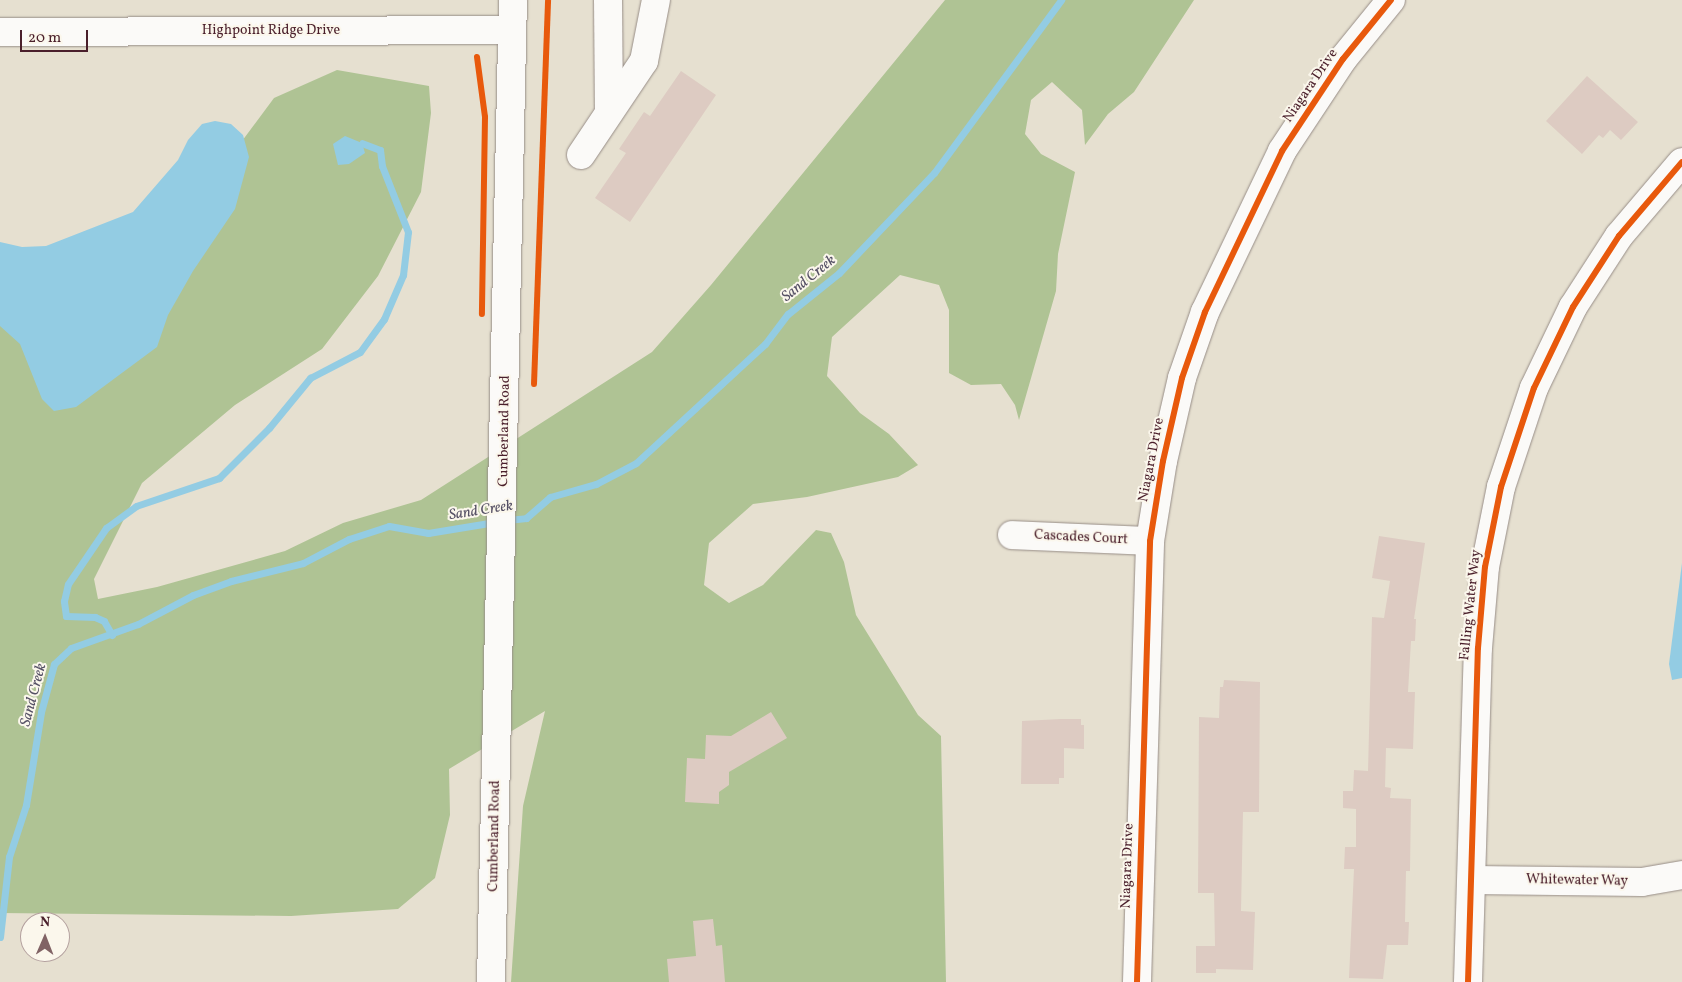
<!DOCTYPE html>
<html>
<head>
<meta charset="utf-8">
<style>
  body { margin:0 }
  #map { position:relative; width:1682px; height:982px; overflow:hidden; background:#e6e0d0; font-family:Vollkorn,serif }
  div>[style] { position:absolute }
  .forest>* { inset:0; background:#afc394 }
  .water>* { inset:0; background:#93cce3 }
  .stream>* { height:7px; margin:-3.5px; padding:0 3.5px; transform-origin:3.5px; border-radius:3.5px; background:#93cce3 }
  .building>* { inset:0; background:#ddcbc2 }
  .roads { filter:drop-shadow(0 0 1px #978d87) drop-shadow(0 0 1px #978d87) }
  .minor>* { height:28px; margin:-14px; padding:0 14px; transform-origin:14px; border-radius:14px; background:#fbfaf8 }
  .major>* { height:28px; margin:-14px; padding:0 14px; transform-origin:14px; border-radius:14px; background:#fbfaf8 }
  .cycleway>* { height:6px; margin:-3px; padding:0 3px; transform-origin:3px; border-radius:3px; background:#e8590c }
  span { translate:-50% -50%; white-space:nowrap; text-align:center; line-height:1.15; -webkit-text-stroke:4px #fbf7ec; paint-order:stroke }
  .street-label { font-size:14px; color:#4a1f2b }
  .water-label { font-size:15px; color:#555065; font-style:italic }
  .north { position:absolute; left:20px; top:912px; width:50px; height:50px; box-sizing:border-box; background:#fbf7ec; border:1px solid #b4a19f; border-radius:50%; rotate:1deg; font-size:14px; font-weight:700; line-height:20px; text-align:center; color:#4a1f2b }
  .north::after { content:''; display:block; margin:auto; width:18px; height:22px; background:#816365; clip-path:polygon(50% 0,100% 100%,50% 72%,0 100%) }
  .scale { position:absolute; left:20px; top:30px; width:68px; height:22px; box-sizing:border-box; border:2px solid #4a1f2b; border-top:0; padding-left:6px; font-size:15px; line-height:18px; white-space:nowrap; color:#4a1f2b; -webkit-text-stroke:4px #fbf7ec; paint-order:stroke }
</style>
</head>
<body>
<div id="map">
  <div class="forest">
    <i style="clip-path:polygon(945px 0,1194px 0,1134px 92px,1108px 114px,1085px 145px,1082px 110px,1052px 82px,1031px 100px,1025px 134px,1041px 154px,1075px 172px,1058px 254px,1056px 291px,1019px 420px,1015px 405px,1001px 384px,971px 385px,949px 373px,949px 310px,939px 285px,900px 275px,832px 337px,827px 376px,860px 413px,889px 434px,918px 465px,898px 477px,807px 497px,753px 504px,709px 543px,704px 585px,729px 603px,763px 585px,816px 530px,831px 533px,844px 562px,856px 615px,918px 715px,941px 736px,946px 982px,511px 982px,523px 806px,545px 711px,449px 769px,450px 815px,435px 878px,398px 909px,291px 916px,0 913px,0 292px,213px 180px,274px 98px,337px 70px,429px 86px,431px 113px,421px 192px,378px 276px,322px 349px,235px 405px,142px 483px,94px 579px,98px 599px,157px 587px,285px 551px,343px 523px,421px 500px,652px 352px,711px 285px)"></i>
  </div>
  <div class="water">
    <i style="clip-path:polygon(215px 121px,231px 124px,243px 135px,249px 157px,235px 209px,193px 271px,168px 315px,157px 347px,76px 407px,54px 411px,42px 399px,20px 344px,0 326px,0 242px,22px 247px,46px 246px,133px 212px,178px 160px,188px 140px,202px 124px)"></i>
    <i style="clip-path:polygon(345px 136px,362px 143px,365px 153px,349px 164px,338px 165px,333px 144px)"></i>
    <i style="clip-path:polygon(1682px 563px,1682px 678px,1672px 680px,1669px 664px)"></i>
  </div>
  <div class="stream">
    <i style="left:508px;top:520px;width:18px;rotate:-6deg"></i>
    <i style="left:526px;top:518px;width:32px;rotate:-41deg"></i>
    <i style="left:550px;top:497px;width:48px;rotate:-15.8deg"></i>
    <i style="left:596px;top:484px;width:45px;rotate:-27.7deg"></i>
    <i style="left:636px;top:463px;width:176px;rotate:-42.7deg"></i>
    <i style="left:765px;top:344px;width:38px;rotate:-53deg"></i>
    <i style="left:788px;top:314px;width:65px;rotate:-38.8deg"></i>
    <i style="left:839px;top:273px;width:138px;rotate:-46.5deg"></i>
    <i style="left:934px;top:173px;width:215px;rotate:-53.7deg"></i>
    <i style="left:112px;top:635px;width:16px;rotate:-120deg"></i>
    <i style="left:104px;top:621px;width:10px;rotate:-156deg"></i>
    <i style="left:95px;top:617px;width:29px;rotate:-178deg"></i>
    <i style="left:66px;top:616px;width:15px;rotate:-98deg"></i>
    <i style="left:64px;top:601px;width:17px;rotate:-77deg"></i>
    <i style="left:68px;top:584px;width:68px;rotate:-55.8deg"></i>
    <i style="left:106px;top:528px;width:37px;rotate:-36deg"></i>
    <i style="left:136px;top:506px;width:88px;rotate:-18.6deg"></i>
    <i style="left:219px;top:478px;width:71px;rotate:-45deg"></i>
    <i style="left:269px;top:428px;width:65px;rotate:-50.6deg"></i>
    <i style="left:310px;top:378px;width:56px;rotate:-27.5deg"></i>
    <i style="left:360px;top:352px;width:41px;rotate:-54deg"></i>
    <i style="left:384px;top:319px;width:48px;rotate:-66.6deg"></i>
    <i style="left:403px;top:275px;width:43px;rotate:-83.4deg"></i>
    <i style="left:408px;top:232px;width:71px;rotate:-111.5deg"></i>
    <i style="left:382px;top:166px;width:16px;rotate:-97deg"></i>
    <i style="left:380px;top:150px;width:19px;rotate:-159deg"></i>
    <i style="left:0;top:937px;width:81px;rotate:-83.6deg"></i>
    <i style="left:9px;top:857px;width:55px;rotate:-71.9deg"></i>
    <i style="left:26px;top:805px;width:94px;rotate:-80.8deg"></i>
    <i style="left:41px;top:712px;width:50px;rotate:-74.8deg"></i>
    <i style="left:54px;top:664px;width:23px;rotate:-43deg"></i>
    <i style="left:71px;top:648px;width:71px;rotate:-19.7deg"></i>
    <i style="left:138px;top:624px;width:62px;rotate:-27.8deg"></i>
    <i style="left:193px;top:595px;width:40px;rotate:-20.2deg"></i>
    <i style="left:231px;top:581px;width:74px;rotate:-14deg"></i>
    <i style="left:303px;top:563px;width:52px;rotate:-27.6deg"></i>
    <i style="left:349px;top:539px;width:42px;rotate:-18deg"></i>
    <i style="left:389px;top:526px;width:40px;rotate:10deg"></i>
    <i style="left:428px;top:533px;width:68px;rotate:-9.3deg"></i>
  </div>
  <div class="building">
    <i style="clip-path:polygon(681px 71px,716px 95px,630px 222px,595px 198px,626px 153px,619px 149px,644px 112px,650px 116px)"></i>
    <i style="clip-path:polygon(1587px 76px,1638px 122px,1621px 140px,1610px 130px,1603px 138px,1599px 135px,1582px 154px,1546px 121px)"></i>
    <i style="clip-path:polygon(1379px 536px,1425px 543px,1414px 619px,1416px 619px,1415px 641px,1411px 641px,1408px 692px,1415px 692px,1413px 749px,1386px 748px,1385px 787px,1391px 788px,1390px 798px,1411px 799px,1410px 871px,1406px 871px,1405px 922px,1409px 922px,1408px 945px,1387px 945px,1383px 979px,1349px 978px,1354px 869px,1344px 869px,1345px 847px,1356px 847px,1356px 809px,1343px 808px,1343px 791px,1353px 791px,1354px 770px,1368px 771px,1372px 617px,1384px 618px,1390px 581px,1372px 578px)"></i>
    <i style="clip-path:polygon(1224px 680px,1260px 682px,1259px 812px,1243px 812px,1241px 911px,1255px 912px,1253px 970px,1216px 969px,1216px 973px,1196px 973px,1196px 946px,1215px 946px,1214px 893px,1198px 893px,1199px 717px,1219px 718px,1220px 687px,1223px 687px)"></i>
    <i style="clip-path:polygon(771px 712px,787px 738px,729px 772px,729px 785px,719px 792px,719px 804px,685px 802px,687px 758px,705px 759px,706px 735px,731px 736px)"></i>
    <i style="clip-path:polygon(1061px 719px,1081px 719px,1081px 725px,1084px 725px,1084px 749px,1064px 748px,1064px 778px,1059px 778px,1059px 784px,1021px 784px,1022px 721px)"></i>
    <i style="clip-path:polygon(713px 919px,716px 946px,722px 945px,725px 982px,669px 982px,667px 959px,696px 956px,693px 921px)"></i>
  </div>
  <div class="roads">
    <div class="minor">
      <i style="left:608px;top:0;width:112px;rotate:89.5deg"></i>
      <i style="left:0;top:32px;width:512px;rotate:-0.22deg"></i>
      <i style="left:581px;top:155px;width:113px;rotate:-56.2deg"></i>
      <i style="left:644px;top:61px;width:62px;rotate:-78.9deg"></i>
      <i style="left:1012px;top:535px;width:138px;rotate:2.5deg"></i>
      <i style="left:1472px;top:880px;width:170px;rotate:0.7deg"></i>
      <i style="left:1642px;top:882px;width:41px;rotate:-9.9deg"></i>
      <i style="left:1137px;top:982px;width:441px;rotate:-88.3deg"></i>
      <i style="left:1150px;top:541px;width:81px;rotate:-80.8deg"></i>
      <i style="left:1163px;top:461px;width:85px;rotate:-77.1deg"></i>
      <i style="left:1182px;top:378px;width:70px;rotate:-70.8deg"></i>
      <i style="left:1205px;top:312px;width:178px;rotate:-64.4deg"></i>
      <i style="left:1282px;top:151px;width:110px;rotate:-56.5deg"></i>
      <i style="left:1343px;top:59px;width:76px;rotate:-50.9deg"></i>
      <i style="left:1468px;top:982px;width:334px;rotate:-88.3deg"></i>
      <i style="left:1478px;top:648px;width:81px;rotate:-85.1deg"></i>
      <i style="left:1485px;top:567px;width:82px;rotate:-78.7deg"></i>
      <i style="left:1501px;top:487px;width:104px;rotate:-71.6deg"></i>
      <i style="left:1534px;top:388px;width:90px;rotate:-64.3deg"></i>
      <i style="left:1573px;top:307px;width:85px;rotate:-57.1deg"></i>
      <i style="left:1619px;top:236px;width:97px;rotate:-49.6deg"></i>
    </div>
    <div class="major">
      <i style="left:491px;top:982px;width:982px;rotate:-88.72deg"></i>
    </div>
  </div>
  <div class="cycleway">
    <i style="left:477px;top:57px;width:61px;rotate:82.4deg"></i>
    <i style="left:485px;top:117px;width:197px;rotate:90.9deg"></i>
    <i style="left:534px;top:384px;width:384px;rotate:-87.9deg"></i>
    <i style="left:1137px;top:982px;width:441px;rotate:-88.3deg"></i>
    <i style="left:1150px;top:541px;width:81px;rotate:-80.8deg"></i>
    <i style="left:1163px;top:461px;width:85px;rotate:-77.1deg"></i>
    <i style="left:1182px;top:378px;width:70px;rotate:-70.8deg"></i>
    <i style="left:1205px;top:312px;width:178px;rotate:-64.4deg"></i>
    <i style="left:1282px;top:151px;width:110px;rotate:-56.5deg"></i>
    <i style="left:1343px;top:59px;width:76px;rotate:-50.9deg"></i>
    <i style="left:1468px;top:982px;width:334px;rotate:-88.3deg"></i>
    <i style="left:1478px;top:648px;width:81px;rotate:-85.1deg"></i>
    <i style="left:1485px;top:567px;width:82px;rotate:-78.7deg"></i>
    <i style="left:1501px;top:487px;width:104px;rotate:-71.6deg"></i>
    <i style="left:1534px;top:388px;width:90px;rotate:-64.3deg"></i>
    <i style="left:1573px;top:307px;width:85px;rotate:-57.1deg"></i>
    <i style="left:1619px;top:236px;width:97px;rotate:-49.6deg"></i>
  </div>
  <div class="street-label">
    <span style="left:271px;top:31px">Highpoint Ridge Drive</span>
    <span style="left:1311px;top:86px;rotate:-56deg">Niagara Drive</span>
    <span style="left:505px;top:431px;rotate:-89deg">Cumberland Road</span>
    <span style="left:1152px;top:460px;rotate:-79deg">Niagara Drive</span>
    <span style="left:1081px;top:538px;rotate:3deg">Cascades Court</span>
    <span style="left:1471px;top:605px;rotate:-84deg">Falling Water Way</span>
    <span style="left:495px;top:836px;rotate:-89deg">Cumberland Road</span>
    <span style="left:1128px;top:866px;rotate:-88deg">Niagara Drive</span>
    <span style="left:1577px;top:881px;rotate:1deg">Whitewater Way</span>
  </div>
  <div class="water-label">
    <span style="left:809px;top:279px;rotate:-39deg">Sand Creek</span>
    <span style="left:481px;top:511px;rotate:-9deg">Sand Creek</span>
    <span style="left:34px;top:695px;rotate:-75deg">Sand Creek</span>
  </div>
  <div class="north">N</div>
  <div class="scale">20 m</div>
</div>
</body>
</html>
